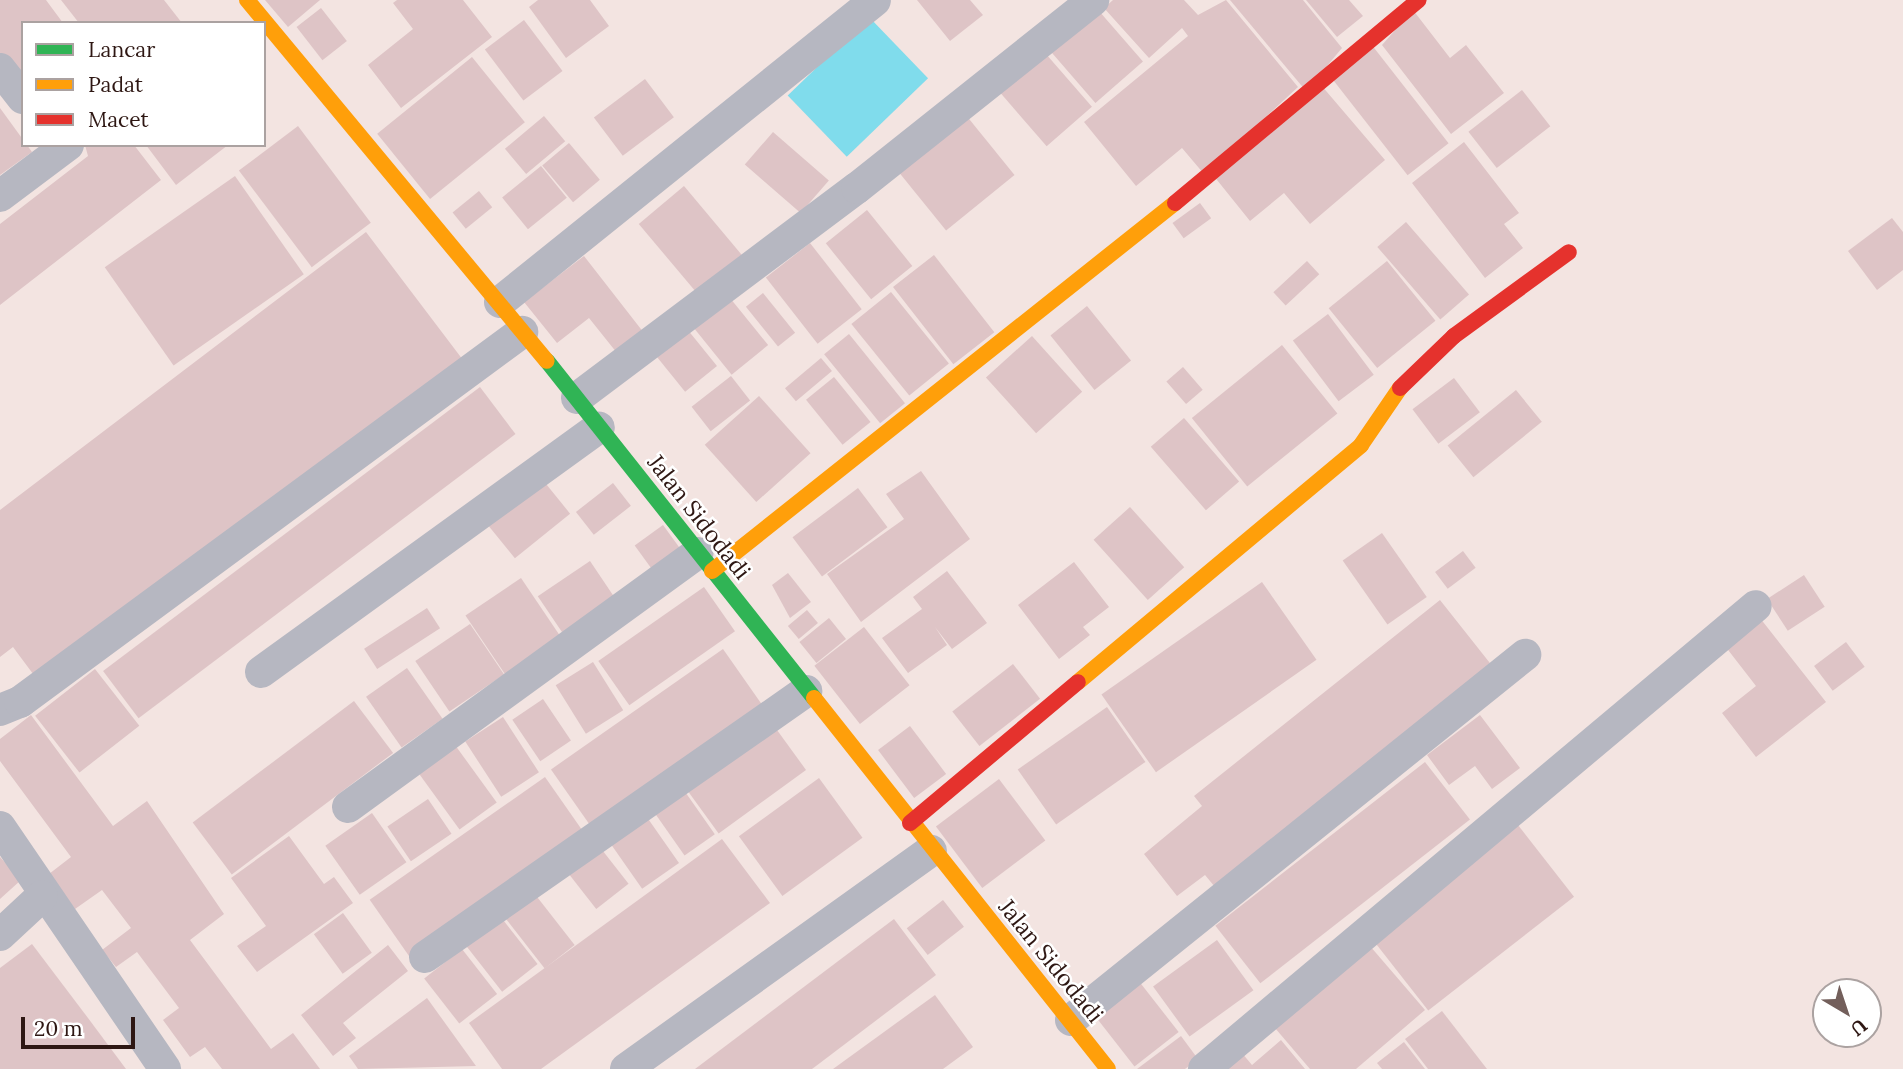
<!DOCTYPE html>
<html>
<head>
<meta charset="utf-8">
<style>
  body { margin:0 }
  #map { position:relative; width:1903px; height:1069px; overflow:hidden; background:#f3e4e1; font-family:Lora,serif }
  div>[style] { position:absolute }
  .water>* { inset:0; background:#80dcec; transform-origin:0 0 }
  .building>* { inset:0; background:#dec4c6; transform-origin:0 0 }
  .street>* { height:32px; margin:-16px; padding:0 16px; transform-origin:16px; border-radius:16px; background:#b6b7c1 }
  .fast>* { height:16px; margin:-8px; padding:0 8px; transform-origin:8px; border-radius:8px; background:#30b455 }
  .slow>* { height:16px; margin:-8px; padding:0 8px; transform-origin:8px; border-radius:8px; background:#ff9f0a }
  .jam>* { height:16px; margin:-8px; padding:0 8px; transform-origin:8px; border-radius:8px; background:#e5322d }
  span { translate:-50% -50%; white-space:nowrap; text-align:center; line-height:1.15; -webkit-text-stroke:5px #fff; paint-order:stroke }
  .street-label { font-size:23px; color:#2e1713 }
  .legend { position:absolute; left:21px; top:21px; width:245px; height:126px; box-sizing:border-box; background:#fff; border:2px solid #aba2a1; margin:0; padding:9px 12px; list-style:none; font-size:21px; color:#2e1713 }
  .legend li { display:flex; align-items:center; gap:14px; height:35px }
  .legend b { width:35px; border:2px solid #aba2a1 }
  .north { position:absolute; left:1812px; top:978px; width:70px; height:70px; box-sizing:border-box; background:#fff; border:2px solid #aba2a1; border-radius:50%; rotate:141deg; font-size:19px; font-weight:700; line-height:28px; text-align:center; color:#2e1713 }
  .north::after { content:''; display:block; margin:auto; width:24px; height:32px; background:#735f5b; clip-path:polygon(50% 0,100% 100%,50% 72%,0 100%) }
  .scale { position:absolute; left:21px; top:1017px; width:114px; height:32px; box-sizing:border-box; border:4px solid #2e1713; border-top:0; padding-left:9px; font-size:21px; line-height:24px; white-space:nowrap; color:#2e1713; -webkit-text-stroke:5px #fff; paint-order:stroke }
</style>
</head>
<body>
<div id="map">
  <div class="water">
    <i style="left:869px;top:17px;width:85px;height:113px;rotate:46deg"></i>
  </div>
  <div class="building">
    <i style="clip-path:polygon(0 0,46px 0,63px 23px,23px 23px,23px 88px,0 58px)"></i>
    <i style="clip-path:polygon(61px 0,164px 0,182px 23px,79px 23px)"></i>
    <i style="clip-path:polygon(265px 0,320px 0,288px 27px)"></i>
    <i style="clip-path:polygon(397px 0,463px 0,492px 37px,401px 108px,368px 65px,413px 29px,393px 3px)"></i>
    <i style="clip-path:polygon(538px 0,590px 0,609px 26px,566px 58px,529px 7px)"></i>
    <i style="clip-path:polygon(917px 0,970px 0,983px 15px,950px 41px)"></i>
    <i style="clip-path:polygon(1113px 0,1184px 0,1198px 15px,1226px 0,1298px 87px,1204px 174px,1182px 148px,1136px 186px,1084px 122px,1188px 36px,1182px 28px,1149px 58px,1104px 8px)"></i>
    <i style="clip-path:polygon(1230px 0,1303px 0,1342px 48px,1306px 91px)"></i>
    <i style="clip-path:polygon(1306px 0,1349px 0,1363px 16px,1337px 37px)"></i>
    <i style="left:321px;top:8px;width:42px;height:31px;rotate:52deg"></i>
    <i style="clip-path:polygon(1413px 10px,1450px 58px,1466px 45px,1504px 93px,1451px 134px,1382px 45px)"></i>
    <i style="left:1099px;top:11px;width:67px;height:63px;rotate:49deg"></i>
    <i style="left:524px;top:20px;width:64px;height:49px;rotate:53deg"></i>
    <i style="left:1371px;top:44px;width:126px;height:52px;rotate:52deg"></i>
    <i style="left:1046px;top:54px;width:70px;height:60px;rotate:49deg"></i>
    <i style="left:472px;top:57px;width:84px;height:122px;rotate:51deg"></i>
    <i style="left:645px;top:79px;width:48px;height:64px;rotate:53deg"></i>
    <i style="clip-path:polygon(1321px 85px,1385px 160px,1310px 224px,1284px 193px,1250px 221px,1213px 175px)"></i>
    <i style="left:1522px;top:90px;width:46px;height:68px;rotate:52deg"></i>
    <i style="clip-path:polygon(0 108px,32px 152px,0 175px)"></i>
    <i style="left:961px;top:109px;width:85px;height:88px;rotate:51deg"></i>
    <i style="left:544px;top:116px;width:33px;height:51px;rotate:50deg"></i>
    <i style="left:298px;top:126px;width:121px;height:74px;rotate:53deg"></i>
    <i style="left:773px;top:132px;width:74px;height:43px;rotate:41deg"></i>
    <i style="clip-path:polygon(1464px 142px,1519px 213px,1504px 224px,1523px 248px,1485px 278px,1412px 183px)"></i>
    <i style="left:569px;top:143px;width:48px;height:35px;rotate:50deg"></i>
    <i style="clip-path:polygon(85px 145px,134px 145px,161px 180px,0 305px,0 224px,88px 156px)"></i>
    <i style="clip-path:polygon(146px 145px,228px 145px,176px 185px)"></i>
    <i style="left:541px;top:166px;width:41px;height:50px;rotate:51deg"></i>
    <i style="left:235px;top:176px;width:120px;height:159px;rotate:55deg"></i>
    <i style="left:684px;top:186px;width:90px;height:59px;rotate:50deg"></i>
    <i style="left:479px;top:191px;width:21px;height:34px;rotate:51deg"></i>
    <i style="left:1200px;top:203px;width:19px;height:34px;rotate:54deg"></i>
    <i style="left:867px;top:210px;width:72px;height:53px;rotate:51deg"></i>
    <i style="clip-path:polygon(1892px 218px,1903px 232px,1903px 270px,1877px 290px,1848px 251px)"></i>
    <i style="left:1406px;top:222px;width:96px;height:38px;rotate:49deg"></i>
    <i style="clip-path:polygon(366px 232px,463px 360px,39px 682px,13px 647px,0 657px,0 510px)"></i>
    <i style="left:810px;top:243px;width:84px;height:56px;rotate:52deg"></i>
    <i style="left:934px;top:255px;width:98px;height:52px;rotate:52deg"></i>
    <i style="clip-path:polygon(584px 256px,644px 333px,617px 353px,589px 318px,557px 343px,524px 302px)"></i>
    <i style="left:1307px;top:261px;width:18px;height:46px;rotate:47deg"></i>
    <i style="left:1387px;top:261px;width:77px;height:75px;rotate:51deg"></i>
    <i style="left:891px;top:292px;width:92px;height:51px;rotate:51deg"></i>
    <i style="left:726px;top:293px;width:67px;height:47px;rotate:51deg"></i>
    <i style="left:763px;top:293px;width:51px;height:22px;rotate:51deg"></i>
    <i style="left:1087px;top:306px;width:70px;height:47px;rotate:51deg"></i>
    <i style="left:1328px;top:314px;width:76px;height:44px;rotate:53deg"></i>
    <i style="left:683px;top:324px;width:54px;height:41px;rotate:51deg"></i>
    <i style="left:849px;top:334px;width:89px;height:32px;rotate:51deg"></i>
    <i style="left:1032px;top:336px;width:75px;height:62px;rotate:48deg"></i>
    <i style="left:1282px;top:345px;width:88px;height:116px;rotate:51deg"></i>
    <i style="left:821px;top:358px;width:17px;height:47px;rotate:50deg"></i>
    <i style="left:1183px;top:367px;width:30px;height:22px;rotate:49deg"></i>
    <i style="left:731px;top:376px;width:31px;height:50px;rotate:52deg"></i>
    <i style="left:834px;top:377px;width:58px;height:36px;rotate:51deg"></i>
    <i style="left:1454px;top:378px;width:43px;height:52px;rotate:53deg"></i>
    <i style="left:480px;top:387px;width:59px;height:472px;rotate:53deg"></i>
    <i style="left:1516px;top:390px;width:41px;height:88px;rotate:51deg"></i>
    <i style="left:759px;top:396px;width:77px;height:73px;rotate:48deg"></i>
    <i style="left:1184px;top:418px;width:84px;height:44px;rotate:49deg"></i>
    <i style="clip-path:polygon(921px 471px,970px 539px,861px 622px,827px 574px,904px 519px,886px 494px)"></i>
    <i style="left:538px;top:474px;width:51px;height:71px;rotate:51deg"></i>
    <i style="left:613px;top:483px;width:29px;height:47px;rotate:52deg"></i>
    <i style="left:858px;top:488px;width:49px;height:82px;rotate:53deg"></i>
    <i style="left:1130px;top:507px;width:81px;height:49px;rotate:48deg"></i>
    <i style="left:663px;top:525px;width:39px;height:35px;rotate:54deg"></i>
    <i style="left:1382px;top:533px;width:78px;height:48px;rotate:55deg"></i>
    <i style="left:1463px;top:551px;width:21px;height:35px;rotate:53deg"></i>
    <i style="left:590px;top:561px;width:46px;height:63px;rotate:56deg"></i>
    <i style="clip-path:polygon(1074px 562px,1109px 607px,1083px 627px,1090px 635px,1059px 659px,1018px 605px)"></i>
    <i style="clip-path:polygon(947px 571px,987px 623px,952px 649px,935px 627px,947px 645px,908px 673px,882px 638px,922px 609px,913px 597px)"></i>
    <i style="clip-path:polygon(788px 573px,811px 602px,790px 618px,772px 585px)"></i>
    <i style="left:1804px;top:575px;width:38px;height:44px;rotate:57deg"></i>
    <i style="left:521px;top:578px;width:73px;height:67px;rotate:56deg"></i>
    <i style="left:1262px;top:582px;width:95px;height:196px;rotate:55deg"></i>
    <i style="left:704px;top:587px;width:54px;height:129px;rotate:55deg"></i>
    <i style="clip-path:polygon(1440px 600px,1497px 672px,1220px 893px,1205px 875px,1177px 896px,1144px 854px,1202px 806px,1194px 796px)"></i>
    <i style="left:427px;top:608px;width:24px;height:75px;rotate:57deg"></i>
    <i style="left:807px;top:610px;width:17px;height:25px;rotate:50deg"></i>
    <i style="left:829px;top:618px;width:27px;height:38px;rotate:51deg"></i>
    <i style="clip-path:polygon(1760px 618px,1826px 702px,1756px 757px,1722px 713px,1756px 686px,1725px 646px)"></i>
    <i style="left:470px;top:624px;width:61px;height:66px;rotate:56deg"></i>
    <i style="left:864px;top:627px;width:74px;height:63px;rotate:52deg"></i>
    <i style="left:1846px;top:642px;width:31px;height:40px;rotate:53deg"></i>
    <i style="left:723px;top:649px;width:78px;height:210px;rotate:55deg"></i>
    <i style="left:593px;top:662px;width:57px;height:44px;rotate:58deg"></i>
    <i style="left:1013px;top:664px;width:44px;height:77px;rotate:52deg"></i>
    <i style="left:407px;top:668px;width:62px;height:50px;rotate:55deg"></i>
    <i style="left:95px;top:669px;width:72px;height:76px;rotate:52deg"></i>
    <i style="left:543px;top:699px;width:50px;height:37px;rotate:56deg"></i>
    <i style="left:354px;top:701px;width:65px;height:202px;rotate:53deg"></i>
    <i style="left:1107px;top:707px;width:67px;height:109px;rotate:55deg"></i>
    <i style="clip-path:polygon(31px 715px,113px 826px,147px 801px,224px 914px,190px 940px,271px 1049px,293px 1033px,320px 1069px,222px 1069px,205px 1047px,190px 1057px,163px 1020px,179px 1008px,137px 952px,116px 967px,102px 950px,131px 928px,102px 890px,75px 909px,49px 874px,71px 857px,0 761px,0 739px)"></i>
    <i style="clip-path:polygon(1480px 715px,1520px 768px,1492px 789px,1475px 766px,1449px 785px,1427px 755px)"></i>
    <i style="left:503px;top:717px;width:66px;height:45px;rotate:57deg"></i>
    <i style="left:769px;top:719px;width:63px;height:108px;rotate:54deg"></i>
    <i style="left:910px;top:726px;width:60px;height:40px;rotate:53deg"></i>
    <i style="left:455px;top:745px;width:71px;height:46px;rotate:54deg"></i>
    <i style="left:1425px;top:762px;width:73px;height:266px;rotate:52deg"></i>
    <i style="left:545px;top:777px;width:71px;height:214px;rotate:55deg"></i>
    <i style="left:819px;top:778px;width:74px;height:99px;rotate:54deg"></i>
    <i style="left:999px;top:779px;width:77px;height:79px;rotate:53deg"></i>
    <i style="left:681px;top:786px;width:59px;height:37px;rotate:55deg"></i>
    <i style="left:428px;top:799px;width:42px;height:49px;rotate:56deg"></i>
    <i style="left:372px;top:813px;width:60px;height:57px;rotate:55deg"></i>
    <i style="left:644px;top:813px;width:61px;height:45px;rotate:55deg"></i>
    <i style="left:1518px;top:825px;width:91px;height:185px;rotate:52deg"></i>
    <i style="clip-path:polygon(289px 836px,324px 884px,334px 877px,353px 903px,257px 972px,237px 946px,266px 926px,231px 878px)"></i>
    <i style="clip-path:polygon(722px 839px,770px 903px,541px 1069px,502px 1069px,469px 1023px)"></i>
    <i style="left:599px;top:846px;width:48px;height:41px;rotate:52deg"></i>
    <i style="clip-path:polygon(0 857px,21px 880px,0 899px)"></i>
    <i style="left:534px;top:893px;width:66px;height:38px;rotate:52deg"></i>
    <i style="left:943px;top:900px;width:34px;height:46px;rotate:52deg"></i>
    <i style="left:343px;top:913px;width:49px;height:36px;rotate:54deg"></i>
    <i style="left:500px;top:916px;width:61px;height:45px;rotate:52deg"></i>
    <i style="clip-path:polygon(894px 919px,936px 975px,820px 1063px,812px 1069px,695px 1069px)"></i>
    <i style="left:1217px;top:940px;width:62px;height:79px;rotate:54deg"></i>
    <i style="clip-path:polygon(32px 944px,88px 1018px,126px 1069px,0 1069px,0 968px)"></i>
    <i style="clip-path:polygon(388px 945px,408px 971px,343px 1023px,356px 1038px,333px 1056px,301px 1015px)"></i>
    <i style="clip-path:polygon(1370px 946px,1425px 1010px,1356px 1069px,1310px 1069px,1275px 1028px)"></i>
    <i style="left:462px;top:949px;width:57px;height:48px;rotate:52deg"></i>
    <i style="left:1138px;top:980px;width:66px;height:56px;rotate:52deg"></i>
    <i style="clip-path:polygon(935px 995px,973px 1047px,943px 1069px,833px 1069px)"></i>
    <i style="clip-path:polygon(427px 998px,476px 1066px,358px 1069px,349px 1056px)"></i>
    <i style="clip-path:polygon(1442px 1011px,1487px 1069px,1428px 1069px,1405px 1039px)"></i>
    <i style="clip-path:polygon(1181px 1036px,1198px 1059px,1185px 1069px,1137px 1069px)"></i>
    <i style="clip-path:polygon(1281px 1040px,1305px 1069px,1209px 1069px,1236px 1046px,1252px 1065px)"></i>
    <i style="clip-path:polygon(1404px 1042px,1425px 1069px,1382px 1069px,1377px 1063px)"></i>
  </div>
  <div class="street">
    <i style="left:0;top:69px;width:37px;rotate:52deg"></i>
    <i style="left:0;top:196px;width:85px;rotate:-36.9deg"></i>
    <i style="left:500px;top:302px;width:481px;rotate:-38.8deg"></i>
    <i style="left:577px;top:398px;width:350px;rotate:-36.9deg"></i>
    <i style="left:857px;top:188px;width:302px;rotate:-38.5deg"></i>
    <i style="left:261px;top:672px;width:417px;rotate:-35.9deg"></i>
    <i style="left:0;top:710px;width:22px;rotate:-22deg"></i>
    <i style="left:20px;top:702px;width:624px;rotate:-36.39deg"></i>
    <i style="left:348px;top:807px;width:432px;rotate:-36deg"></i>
    <i style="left:0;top:827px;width:293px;rotate:55.7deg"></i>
    <i style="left:0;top:935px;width:57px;rotate:-42.9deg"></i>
    <i style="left:425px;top:957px;width:465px;rotate:-34.9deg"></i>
    <i style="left:1071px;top:1020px;width:583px;rotate:-38.8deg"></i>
    <i style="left:626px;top:1069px;width:375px;rotate:-35.6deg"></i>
    <i style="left:1204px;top:1069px;width:720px;rotate:-39.99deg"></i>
  </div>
  <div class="fast">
    <i style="left:547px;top:361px;width:430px;rotate:51.6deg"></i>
  </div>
  <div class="slow">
    <i style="left:247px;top:0;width:469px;rotate:50.3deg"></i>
    <i style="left:712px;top:571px;width:591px;rotate:-38.48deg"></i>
    <i style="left:1078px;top:682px;width:369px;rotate:-39.9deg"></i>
    <i style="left:1361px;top:445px;width:69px;rotate:-55.6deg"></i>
    <i style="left:814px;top:698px;width:473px;rotate:51.6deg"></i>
  </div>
  <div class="jam">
    <i style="left:1175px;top:203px;width:317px;rotate:-39.8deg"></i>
    <i style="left:1400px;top:388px;width:75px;rotate:-43.9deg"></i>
    <i style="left:1454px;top:336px;width:142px;rotate:-36.1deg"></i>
    <i style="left:910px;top:823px;width:219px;rotate:-40deg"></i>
  </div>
  <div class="street-label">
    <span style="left:699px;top:517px;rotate:52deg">Jalan Sidodadi</span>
    <span style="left:1051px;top:961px;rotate:51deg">Jalan Sidodadi</span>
  </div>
  <ul class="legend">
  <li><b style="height:9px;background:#30b455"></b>Lancar</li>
  <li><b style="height:9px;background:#ff9f0a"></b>Padat</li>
  <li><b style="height:9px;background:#e5322d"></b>Macet</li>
  </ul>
  <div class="north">U</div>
  <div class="scale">20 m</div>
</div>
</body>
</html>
